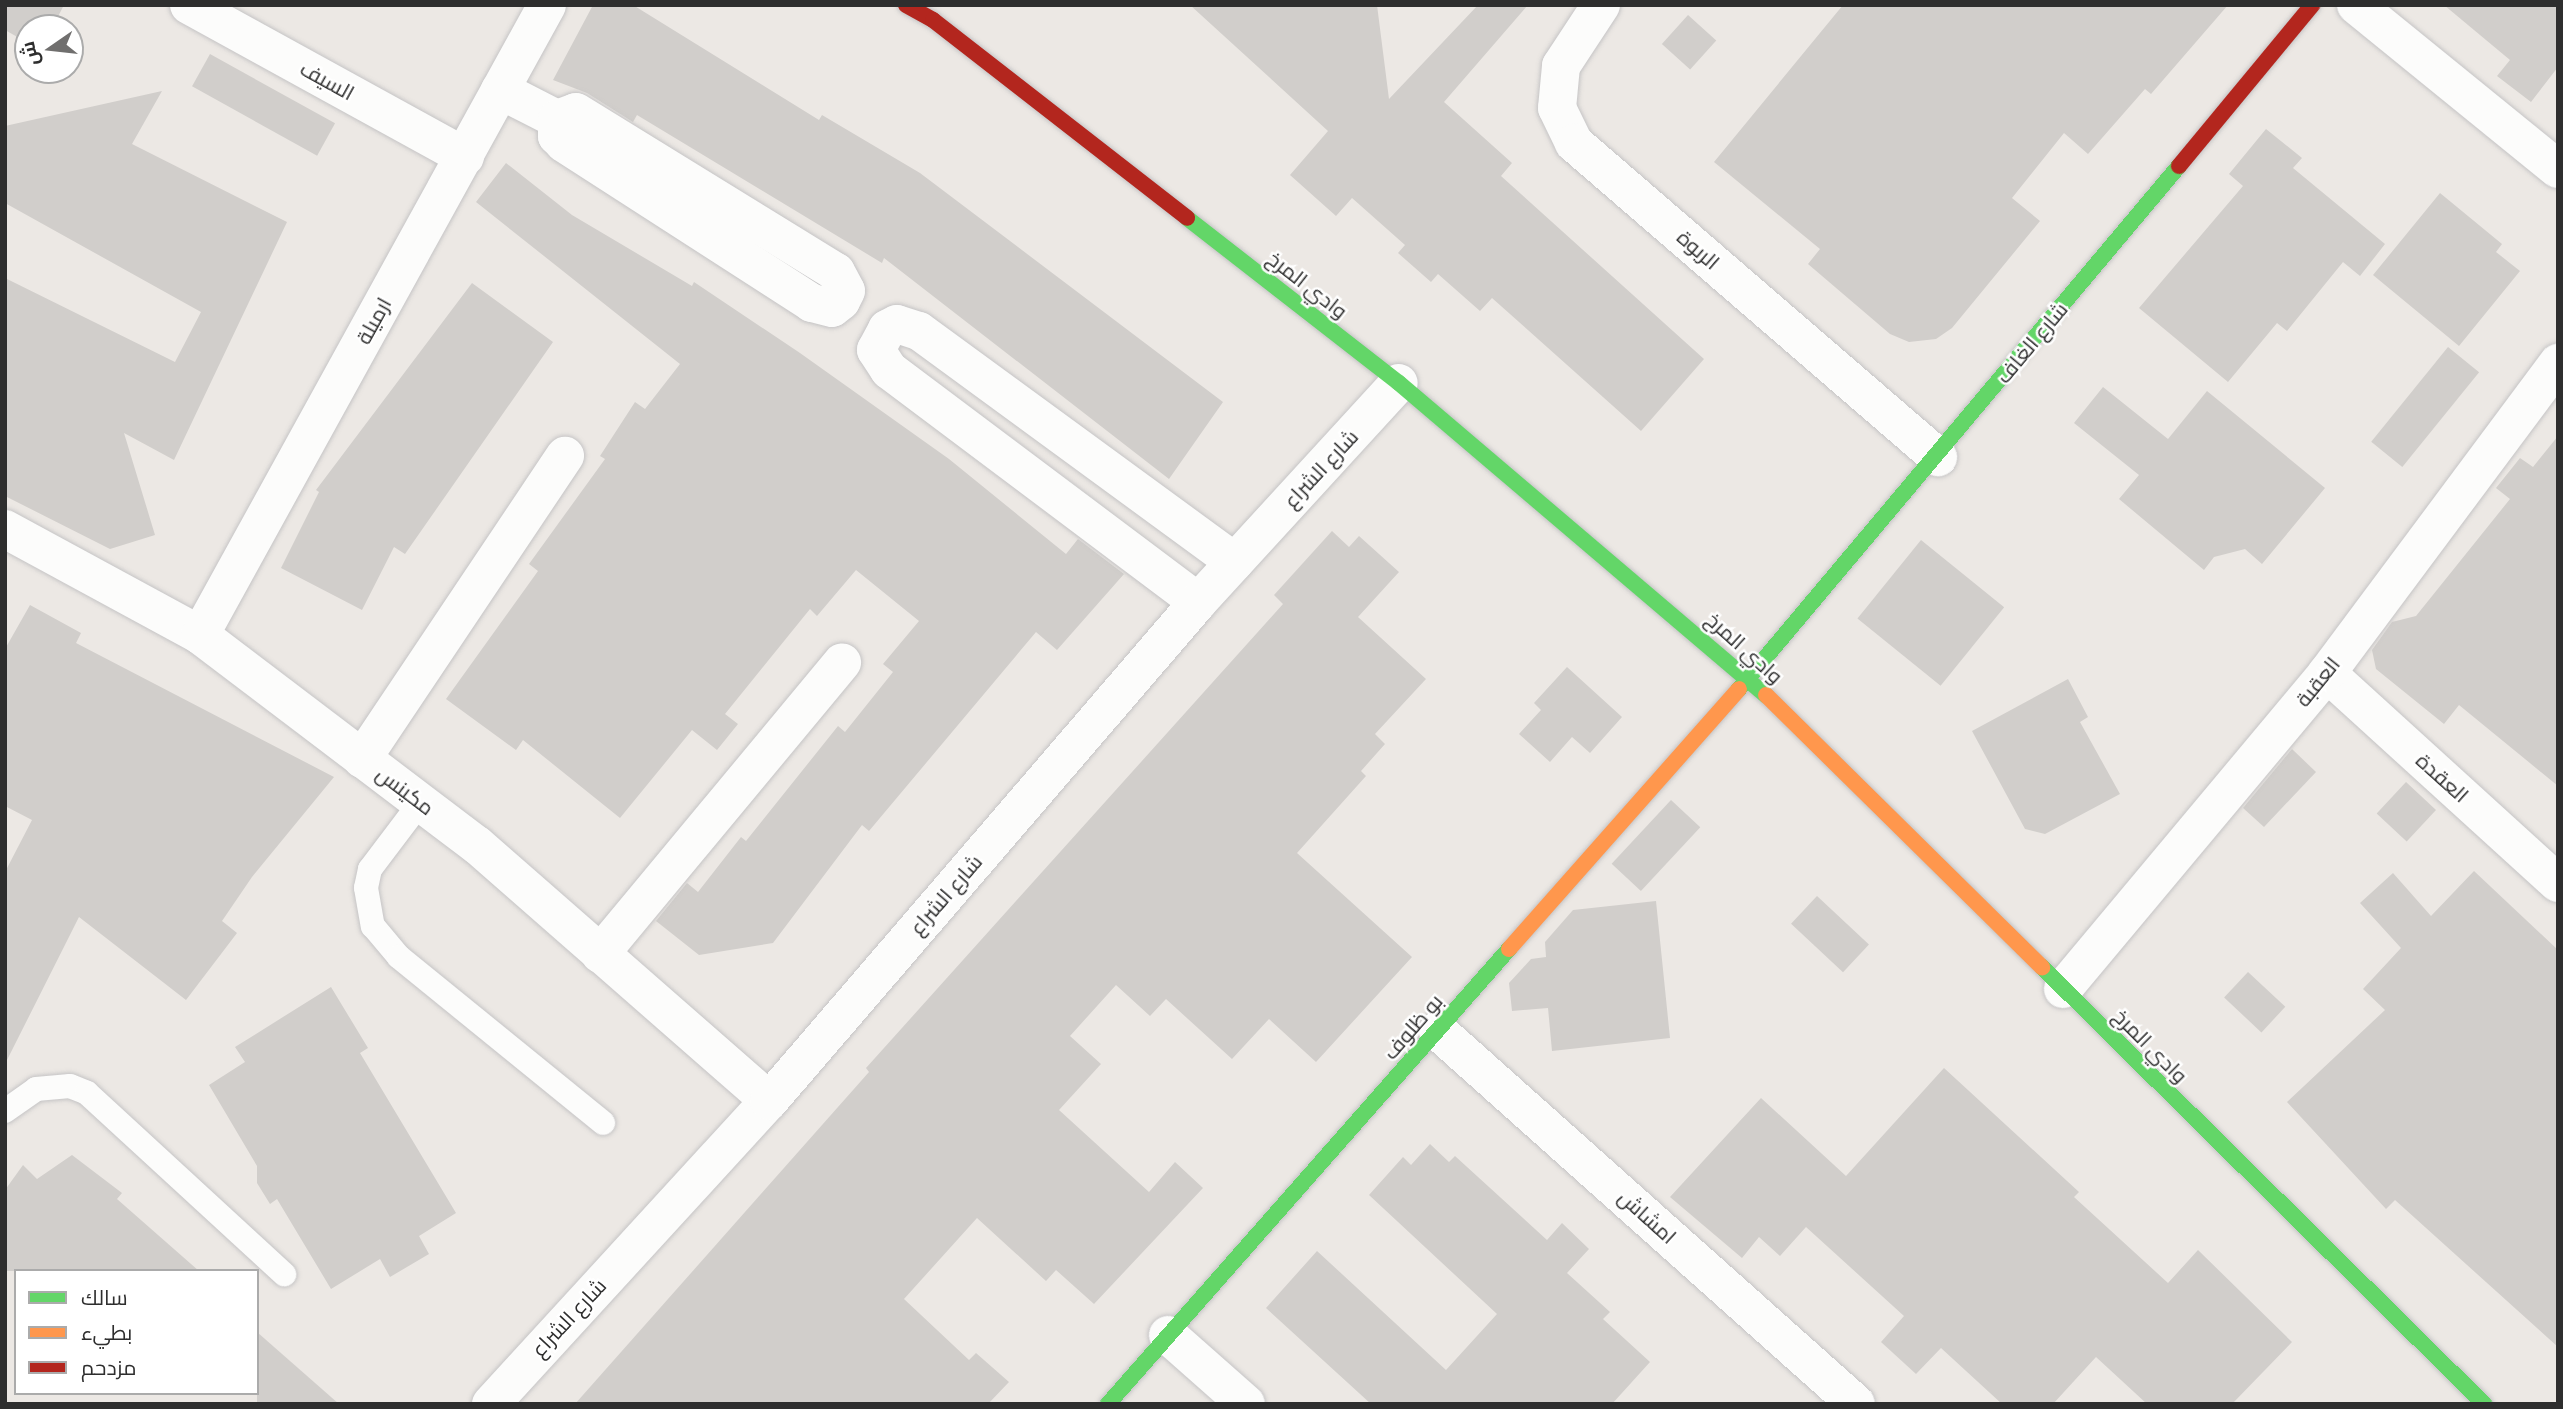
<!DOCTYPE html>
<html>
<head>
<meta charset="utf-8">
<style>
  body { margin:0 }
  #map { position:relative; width:2563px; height:1409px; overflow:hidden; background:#ece8e4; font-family:Cabin,Cairo,sans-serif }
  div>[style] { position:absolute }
  .building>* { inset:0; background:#d1cecb; transform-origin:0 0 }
  .roads { filter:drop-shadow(0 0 2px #c5c4c5) drop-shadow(0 0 2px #c5c4c5) }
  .lane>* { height:24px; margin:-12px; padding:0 12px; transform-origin:12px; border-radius:12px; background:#fcfcfb }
  .street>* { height:38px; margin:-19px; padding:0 19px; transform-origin:19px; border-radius:19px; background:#fcfcfb }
  .fast>* { height:16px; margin:-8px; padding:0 8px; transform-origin:8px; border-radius:8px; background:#63d668 }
  .slow>* { height:16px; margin:-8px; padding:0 8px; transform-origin:8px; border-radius:8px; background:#ff974d }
  .jam>* { height:16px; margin:-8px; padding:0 8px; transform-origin:8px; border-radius:8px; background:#b3261e }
  span { translate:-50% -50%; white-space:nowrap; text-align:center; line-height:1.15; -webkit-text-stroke:5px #fff; paint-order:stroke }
  .street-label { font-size:21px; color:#2e2e2e }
  .frame { position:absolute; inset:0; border:7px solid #2e2e2e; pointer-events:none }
  .legend { position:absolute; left:14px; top:1269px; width:245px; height:126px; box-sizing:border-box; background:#fff; border:2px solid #ababab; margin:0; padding:9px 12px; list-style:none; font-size:21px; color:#2e2e2e }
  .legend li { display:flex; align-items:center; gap:14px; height:35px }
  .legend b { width:35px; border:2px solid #ababab }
  .north { position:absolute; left:14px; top:14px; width:70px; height:70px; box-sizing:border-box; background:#fff; border:2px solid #ababab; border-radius:50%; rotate:256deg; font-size:19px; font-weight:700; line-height:28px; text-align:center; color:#2e2e2e }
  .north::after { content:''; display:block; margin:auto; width:24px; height:32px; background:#706f6e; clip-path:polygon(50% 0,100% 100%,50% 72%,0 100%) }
</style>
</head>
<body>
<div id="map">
  <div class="building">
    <i style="clip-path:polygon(5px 5px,64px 5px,52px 28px,28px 28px,28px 43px,5px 30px)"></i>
    <i style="clip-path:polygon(593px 5px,633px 5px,819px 120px,822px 115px,920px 173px,1223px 402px,1169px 479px,884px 258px,882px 263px,637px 115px,633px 122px,587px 93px,553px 80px)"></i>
    <i style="clip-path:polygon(1190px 5px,1377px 5px,1389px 99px,1478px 5px,1528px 5px,1444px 102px,1512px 163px,1501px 176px,1704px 359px,1641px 431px,1492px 298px,1480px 311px,1438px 274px,1431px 282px,1398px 253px,1405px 245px,1352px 198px,1336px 216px,1290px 175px,1328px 131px)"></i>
    <i style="clip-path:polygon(1843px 5px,2228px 5px,2151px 94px,2145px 89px,2088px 154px,2064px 133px,2012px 198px,2040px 221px,1952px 328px,1936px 339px,1909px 342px,1890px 334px,1808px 264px,1820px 249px,1714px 162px)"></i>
    <i style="clip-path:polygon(2444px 5px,2558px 5px,2558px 67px,2531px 102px,2497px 76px,2510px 60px)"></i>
    <i style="left:1688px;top:15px;width:38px;height:39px;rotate:42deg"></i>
    <i style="left:210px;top:54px;width:143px;height:37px;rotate:29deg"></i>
    <i style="clip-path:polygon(162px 91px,132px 144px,287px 222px,174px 460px,124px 433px,155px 535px,110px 549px,5px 496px,5px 278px,175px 362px,201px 312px,5px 203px,5px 126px)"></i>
    <i style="clip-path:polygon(2266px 129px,2302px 158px,2293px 168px,2385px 244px,2360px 276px,2343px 262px,2287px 331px,2277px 323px,2228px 382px,2139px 308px,2243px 186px,2229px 174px)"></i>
    <i style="clip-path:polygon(506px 163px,572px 215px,692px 286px,694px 282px,800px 353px,949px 459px,1066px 554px,1078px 539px,1124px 574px,1057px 650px,1036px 632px,869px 831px,862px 825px,773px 943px,699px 955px,656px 921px,687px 883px,698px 892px,741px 837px,746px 841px,838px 726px,845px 732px,893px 672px,883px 664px,919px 621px,856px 570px,817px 616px,810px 609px,725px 714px,738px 724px,717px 750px,692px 730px,620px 818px,523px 740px,516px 750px,446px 699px,538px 571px,529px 564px,605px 459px,600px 456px,635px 402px,645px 409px,680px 364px,476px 202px)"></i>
    <i style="clip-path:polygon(2440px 193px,2502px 244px,2496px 252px,2520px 271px,2459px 346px,2373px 275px)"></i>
    <i style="clip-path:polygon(472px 283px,553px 342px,405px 554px,394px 547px,362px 610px,281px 568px,319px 492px,316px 490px)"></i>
    <i style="left:2448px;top:347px;width:40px;height:122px;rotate:39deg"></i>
    <i style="clip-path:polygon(2103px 387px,2168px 439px,2207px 391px,2325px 488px,2262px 564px,2245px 549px,2214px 557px,2204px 570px,2119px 499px,2139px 475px,2074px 423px)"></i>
    <i style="clip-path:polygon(2558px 436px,2558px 786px,2459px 705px,2444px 724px,2376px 669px,2372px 650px,2392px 622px,2416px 616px,2510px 499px,2496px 488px,2520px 458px,2533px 467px)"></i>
    <i style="clip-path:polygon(1332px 531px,1349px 547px,1359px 536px,1399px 572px,1358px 617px,1426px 679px,1375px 734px,1385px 744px,1361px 771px,1366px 776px,1297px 853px,1412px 957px,1316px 1062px,1269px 1019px,1232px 1059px,1166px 999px,1150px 1016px,1116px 985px,1070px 1036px,1101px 1064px,1059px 1110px,1149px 1192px,1175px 1162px,1203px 1188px,1094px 1304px,1056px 1270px,1046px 1281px,977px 1218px,904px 1299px,969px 1360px,976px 1353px,1009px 1382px,988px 1404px,575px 1404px,869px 1072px,866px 1068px,1283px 604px,1274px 595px)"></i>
    <i style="left:1921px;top:540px;width:107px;height:101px;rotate:39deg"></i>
    <i style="clip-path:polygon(30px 605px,81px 633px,76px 643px,334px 777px,252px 877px,222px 921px,237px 933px,186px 1000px,79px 917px,5px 1064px,5px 872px,32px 820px,5px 806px,5px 649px)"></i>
    <i style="clip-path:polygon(1567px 667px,1622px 717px,1590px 753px,1572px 737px,1550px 762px,1519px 734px,1541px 710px,1534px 703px)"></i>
    <i style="clip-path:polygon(2068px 679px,2088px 717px,2080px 722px,2120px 794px,2045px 834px,2025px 829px,1972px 731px)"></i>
    <i style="clip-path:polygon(2292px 749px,2316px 772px,2264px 827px,2243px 808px)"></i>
    <i style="left:2406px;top:782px;width:41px;height:43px;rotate:43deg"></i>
    <i style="left:1671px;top:800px;width:40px;height:87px;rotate:43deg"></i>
    <i style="clip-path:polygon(2474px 871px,2558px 950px,2558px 1347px,2395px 1200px,2386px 1209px,2287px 1102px,2385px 1010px,2363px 989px,2401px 948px,2360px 903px,2393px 873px,2431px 916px)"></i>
    <i style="left:1817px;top:896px;width:71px;height:38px;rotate:43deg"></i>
    <i style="clip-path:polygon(1656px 901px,1670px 1038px,1552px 1051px,1548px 1008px,1512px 1011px,1509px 983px,1531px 959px,1546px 957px,1545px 942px,1573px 910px)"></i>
    <i style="left:2248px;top:972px;width:51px;height:35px;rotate:43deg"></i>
    <i style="clip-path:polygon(331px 987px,368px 1048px,360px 1053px,456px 1213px,419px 1236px,429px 1254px,390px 1277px,380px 1259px,331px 1289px,277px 1199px,270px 1204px,257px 1183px,257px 1166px,209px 1085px,245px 1062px,235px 1047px)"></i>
    <i style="clip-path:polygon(1944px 1068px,2079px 1192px,2074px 1197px,2168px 1283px,2198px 1250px,2292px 1342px,2232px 1404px,2147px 1404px,2096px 1357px,2053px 1404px,2002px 1404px,1941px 1348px,1916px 1374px,1881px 1342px,1904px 1316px,1806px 1227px,1780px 1256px,1759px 1237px,1742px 1258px,1670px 1197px,1761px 1098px,1846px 1176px)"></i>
    <i style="clip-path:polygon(1430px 1144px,1449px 1162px,1455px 1156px,1547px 1240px,1562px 1223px,1589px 1249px,1567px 1273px,1610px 1312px,1603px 1319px,1650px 1362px,1612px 1404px,1371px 1404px,1266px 1308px,1317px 1251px,1446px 1370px,1497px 1314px,1369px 1195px,1403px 1157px,1411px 1165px)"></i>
    <i style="clip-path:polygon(72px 1155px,122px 1193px,117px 1199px,199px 1271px,5px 1271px,5px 1190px,23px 1165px,37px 1179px)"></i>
    <i style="clip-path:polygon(257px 1332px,339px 1404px,257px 1404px)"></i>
  </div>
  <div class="roads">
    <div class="lane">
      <i style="left:420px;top:803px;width:83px;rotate:127.1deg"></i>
      <i style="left:370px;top:869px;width:19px;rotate:102deg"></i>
      <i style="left:366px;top:888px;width:39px;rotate:80deg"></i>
      <i style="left:373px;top:926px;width:40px;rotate:50deg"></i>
      <i style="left:399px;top:957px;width:263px;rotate:39.1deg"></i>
      <i style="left:5px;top:1111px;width:38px;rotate:-35deg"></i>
      <i style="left:36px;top:1089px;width:34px;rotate:-5deg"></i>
      <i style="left:70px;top:1086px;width:18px;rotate:22deg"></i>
      <i style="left:87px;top:1093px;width:268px;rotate:42.6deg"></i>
    </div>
    <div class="street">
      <i style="left:189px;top:5px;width:315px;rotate:28.8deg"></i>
      <i style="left:1601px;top:5px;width:73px;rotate:123.3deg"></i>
      <i style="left:1561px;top:66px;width:42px;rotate:95.4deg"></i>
      <i style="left:1557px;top:108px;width:39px;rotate:64deg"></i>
      <i style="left:1574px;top:143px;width:481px;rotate:40.8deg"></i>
      <i style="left:2356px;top:5px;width:260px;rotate:39.1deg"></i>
      <i style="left:500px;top:90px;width:64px;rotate:27deg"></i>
      <i style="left:576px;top:112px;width:305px;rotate:31.6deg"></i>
      <i style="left:836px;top:272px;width:21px;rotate:62deg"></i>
      <i style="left:846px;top:291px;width:11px;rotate:117deg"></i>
      <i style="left:841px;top:301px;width:11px;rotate:142deg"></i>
      <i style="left:832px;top:308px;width:21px;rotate:-166deg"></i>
      <i style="left:812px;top:303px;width:295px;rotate:-147.2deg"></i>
      <i style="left:564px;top:143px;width:10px;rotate:-135deg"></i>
      <i style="left:557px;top:136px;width:17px;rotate:-90deg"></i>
      <i style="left:557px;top:119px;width:20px;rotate:-20deg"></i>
      <i style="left:5px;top:529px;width:222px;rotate:28.5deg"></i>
      <i style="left:200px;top:635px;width:348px;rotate:37.2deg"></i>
      <i style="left:477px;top:845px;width:388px;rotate:41.2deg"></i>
      <i style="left:1198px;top:602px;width:386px;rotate:-143.1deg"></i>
      <i style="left:889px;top:370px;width:24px;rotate:-123deg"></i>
      <i style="left:876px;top:350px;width:24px;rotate:-62deg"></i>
      <i style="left:887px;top:329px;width:11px;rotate:-27deg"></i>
      <i style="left:897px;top:324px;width:23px;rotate:18deg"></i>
      <i style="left:919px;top:331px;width:391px;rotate:36.2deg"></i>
      <i style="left:200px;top:635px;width:719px;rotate:-61.15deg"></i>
      <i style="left:2327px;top:673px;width:312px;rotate:42.3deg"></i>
      <i style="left:362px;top:759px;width:365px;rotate:-56.2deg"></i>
      <i style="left:600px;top:954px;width:379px;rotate:-50.3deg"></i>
      <i style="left:2063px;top:989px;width:412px;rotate:-50.1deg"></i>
      <i style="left:2327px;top:673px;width:387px;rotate:-53.3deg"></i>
      <i style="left:1438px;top:1031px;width:560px;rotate:41.74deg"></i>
      <i style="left:1168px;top:1335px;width:104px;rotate:41.5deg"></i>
      <i style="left:491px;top:1404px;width:411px;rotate:-47.5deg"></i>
      <i style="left:769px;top:1101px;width:658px;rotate:-49.31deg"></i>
      <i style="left:1198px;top:602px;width:297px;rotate:-47.5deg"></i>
    </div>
    <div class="fast">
      <i style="left:1187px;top:218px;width:269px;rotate:37.9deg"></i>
      <i style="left:1399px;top:383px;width:482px;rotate:40.4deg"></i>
      <i style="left:1739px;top:689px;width:683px;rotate:-49.93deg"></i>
      <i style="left:2042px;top:967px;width:622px;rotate:44.67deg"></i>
      <i style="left:1108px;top:1404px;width:606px;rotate:-48.61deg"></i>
    </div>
    <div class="slow">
      <i style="left:1766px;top:695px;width:388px;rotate:44.6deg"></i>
      <i style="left:1509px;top:949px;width:347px;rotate:-48.5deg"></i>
    </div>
    <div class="jam">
      <i style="left:906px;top:5px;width:31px;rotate:29deg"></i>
      <i style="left:933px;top:20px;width:322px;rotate:37.9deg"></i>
      <i style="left:2179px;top:166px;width:209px;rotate:-50.4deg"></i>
    </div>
  </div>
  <div class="street-label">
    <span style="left:327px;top:81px;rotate:29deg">السيف</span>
    <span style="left:1698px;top:250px;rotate:41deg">الربوة</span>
    <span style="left:1307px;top:285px;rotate:38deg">وادي المرخ</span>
    <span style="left:374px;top:321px;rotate:-61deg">ارميلة</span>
    <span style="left:2032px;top:343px;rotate:-50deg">شارع الغاف</span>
    <span style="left:1321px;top:469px;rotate:-47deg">شارع الشراع</span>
    <span style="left:1744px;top:648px;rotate:42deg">وادي المرخ</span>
    <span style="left:2318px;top:682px;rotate:-51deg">العقبة</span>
    <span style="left:2442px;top:778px;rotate:42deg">العقدة</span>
    <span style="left:405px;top:791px;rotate:37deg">مكينس</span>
    <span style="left:946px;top:895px;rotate:-49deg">شارع الشراع</span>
    <span style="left:1413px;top:1027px;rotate:-49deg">بو ظلوف</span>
    <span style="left:2150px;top:1046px;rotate:45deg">وادي المرخ</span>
    <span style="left:1647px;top:1217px;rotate:42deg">امشاش</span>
    <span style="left:569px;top:1318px;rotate:-47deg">شارع الشراع</span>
  </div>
  <div class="frame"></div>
  <ul class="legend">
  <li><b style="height:9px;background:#63d668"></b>سالك</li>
  <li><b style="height:9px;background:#ff974d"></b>بطيء</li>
  <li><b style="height:9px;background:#b3261e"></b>مزدحم</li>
  </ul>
  <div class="north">ش</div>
</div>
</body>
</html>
